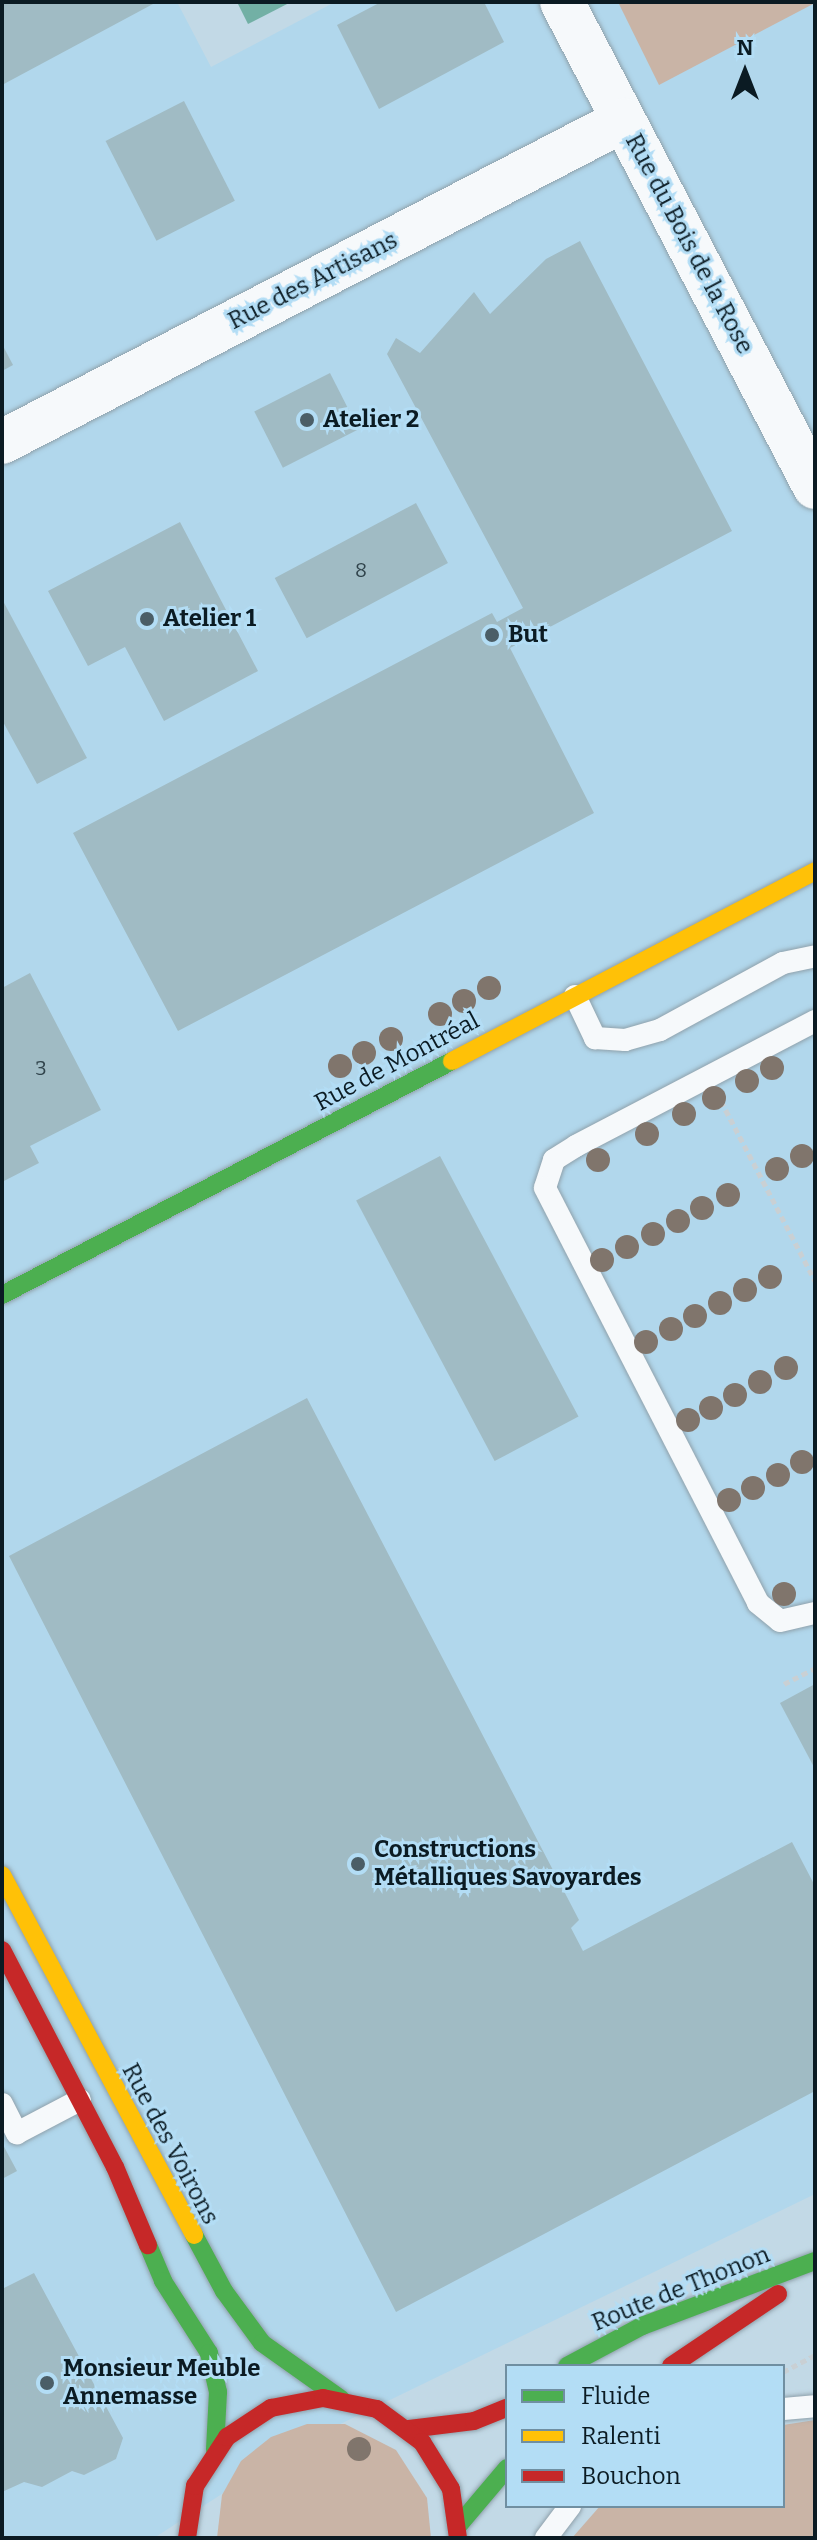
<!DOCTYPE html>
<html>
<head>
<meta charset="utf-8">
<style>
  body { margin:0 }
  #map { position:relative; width:817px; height:2540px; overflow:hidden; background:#c2d9e6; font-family:Bitter,serif }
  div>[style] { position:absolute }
  .built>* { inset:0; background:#b1d7ec }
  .green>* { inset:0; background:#c9b4a6 }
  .water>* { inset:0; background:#72b0a5 }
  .building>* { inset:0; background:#a0bbc4; transform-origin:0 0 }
  .path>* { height:5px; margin-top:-2.5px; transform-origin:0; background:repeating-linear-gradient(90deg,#c9d0d4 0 6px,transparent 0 10px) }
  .roads { filter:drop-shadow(0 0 2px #8fa1ab) drop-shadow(0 0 2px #8fa1ab) }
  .lane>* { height:22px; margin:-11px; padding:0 11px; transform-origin:11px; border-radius:11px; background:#f6f9fb }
  .street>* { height:44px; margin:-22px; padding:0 22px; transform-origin:22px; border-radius:22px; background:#f6f9fb }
  .fast>* { height:18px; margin:-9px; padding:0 9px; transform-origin:9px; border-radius:9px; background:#4caf50 }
  .slow>* { height:18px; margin:-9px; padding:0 9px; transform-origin:9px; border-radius:9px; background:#ffc107 }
  .jam>* { height:18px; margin:-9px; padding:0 9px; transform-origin:9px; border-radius:9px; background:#c62828 }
  .trees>* { width:24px; height:24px; margin:-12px; border-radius:50%; background:#80756c }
  .dots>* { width:22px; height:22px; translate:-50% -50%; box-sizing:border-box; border:4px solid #b3ddf5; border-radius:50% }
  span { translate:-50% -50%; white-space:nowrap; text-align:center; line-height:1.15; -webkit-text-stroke:6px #b3ddf5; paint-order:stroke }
  .number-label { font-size:20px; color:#30434b }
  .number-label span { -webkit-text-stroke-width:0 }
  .street-label { font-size:24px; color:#0b1b23 }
  .poi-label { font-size:24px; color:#0b1b23; font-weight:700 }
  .left { translate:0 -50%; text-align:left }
  .frame { position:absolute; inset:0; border:4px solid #0b1b23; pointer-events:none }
  .legend { position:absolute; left:505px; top:2364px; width:280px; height:144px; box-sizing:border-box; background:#b3ddf5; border:2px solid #708fa1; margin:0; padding:10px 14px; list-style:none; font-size:24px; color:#0b1b23 }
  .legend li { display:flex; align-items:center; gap:16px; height:40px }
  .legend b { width:40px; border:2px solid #708fa1 }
  .north { position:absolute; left:705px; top:32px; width:80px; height:80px; -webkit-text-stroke:6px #b3ddf5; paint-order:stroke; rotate:0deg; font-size:22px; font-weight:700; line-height:32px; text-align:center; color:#0b1b23 }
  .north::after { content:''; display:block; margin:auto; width:28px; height:36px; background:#0b1b23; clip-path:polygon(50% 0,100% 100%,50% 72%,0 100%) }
</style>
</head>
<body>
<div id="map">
  <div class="built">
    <i style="clip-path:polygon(2px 2px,177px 2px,211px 67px,335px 2px,815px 2px,815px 2194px,297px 2445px,154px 2538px,2px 2538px)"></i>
  </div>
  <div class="green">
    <i style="clip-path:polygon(618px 2px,815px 2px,815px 3px,659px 85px)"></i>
    <i style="clip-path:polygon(815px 2420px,815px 2538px,572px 2538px,600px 2506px,783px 2506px,783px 2425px)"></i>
    <i style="clip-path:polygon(307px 2424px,345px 2424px,396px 2450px,427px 2498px,431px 2538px,217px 2538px,222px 2495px,241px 2461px,271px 2437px)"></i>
  </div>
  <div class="water">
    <i style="clip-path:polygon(237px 2px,291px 2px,248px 24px)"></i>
  </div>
  <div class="building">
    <i style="clip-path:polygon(2px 2px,152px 2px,153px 4px,2px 85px)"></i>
    <i style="clip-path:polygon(381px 2px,484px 2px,504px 42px,379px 109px,337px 25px)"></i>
    <i style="left:184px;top:101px;width:112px;height:88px;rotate:63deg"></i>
    <i style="clip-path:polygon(580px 241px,732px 531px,510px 648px,594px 813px,178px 1031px,73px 833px,492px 613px,497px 622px,523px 608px,387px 354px,396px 338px,420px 353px,474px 292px,490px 314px,546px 259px)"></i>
    <i style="clip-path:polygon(2px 344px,13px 365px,2px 371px)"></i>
    <i style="left:330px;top:373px;width:63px;height:85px;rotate:63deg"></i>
    <i style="left:416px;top:503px;width:68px;height:160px;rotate:62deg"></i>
    <i style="clip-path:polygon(180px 522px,258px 671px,164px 721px,125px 647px,88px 666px,48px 591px)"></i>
    <i style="clip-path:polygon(2px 599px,87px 758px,37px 784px,2px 720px)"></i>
    <i style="clip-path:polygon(30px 973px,101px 1110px,30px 1146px,39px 1163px,2px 1182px,2px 988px)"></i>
    <i style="left:440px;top:1156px;width:295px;height:95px;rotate:62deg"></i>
    <i style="clip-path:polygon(307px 1398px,579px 1920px,571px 1928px,583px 1951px,792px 1842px,815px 1886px,815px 2091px,396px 2312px,9px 1556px)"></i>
    <i style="clip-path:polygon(815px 1684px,815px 1769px,780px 1703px)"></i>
    <i style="clip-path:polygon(2px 2143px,17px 2171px,2px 2179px)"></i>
    <i style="clip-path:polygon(34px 2273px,123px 2438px,116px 2459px,84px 2475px,72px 2471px,42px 2487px,24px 2482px,2px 2492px,2px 2289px)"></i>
  </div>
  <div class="path">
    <i style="left:721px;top:1101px;width:203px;rotate:62.4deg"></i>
    <i style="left:784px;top:1684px;width:35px;rotate:-27deg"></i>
    <i style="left:783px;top:2372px;width:36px;rotate:-28deg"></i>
  </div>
  <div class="roads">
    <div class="lane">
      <i style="left:575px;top:996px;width:47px;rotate:64.5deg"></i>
      <i style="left:595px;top:1038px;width:30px;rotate:4deg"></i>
      <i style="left:625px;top:1040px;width:36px;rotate:-16deg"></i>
      <i style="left:660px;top:1030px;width:140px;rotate:-28.6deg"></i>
      <i style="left:783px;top:963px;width:33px;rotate:-12deg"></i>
      <i style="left:815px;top:1021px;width:270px;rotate:152.4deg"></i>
      <i style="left:576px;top:1146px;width:26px;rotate:148deg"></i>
      <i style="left:554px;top:1160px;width:29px;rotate:108deg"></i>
      <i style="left:545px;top:1188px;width:466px;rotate:62.8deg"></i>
      <i style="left:758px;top:1603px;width:28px;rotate:39deg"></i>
      <i style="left:780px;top:1621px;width:36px;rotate:-13deg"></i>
      <i style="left:2px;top:2104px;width:33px;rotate:63deg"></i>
      <i style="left:17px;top:2133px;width:71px;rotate:-27.6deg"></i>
      <i style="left:783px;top:2409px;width:32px;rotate:-5deg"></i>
      <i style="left:546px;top:2538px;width:40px;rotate:-53deg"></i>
    </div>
    <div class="street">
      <i style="left:562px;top:2px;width:547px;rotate:62.45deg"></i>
      <i style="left:2px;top:442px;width:700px;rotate:-27.37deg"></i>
    </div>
    <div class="fast">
      <i style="left:2px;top:1295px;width:507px;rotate:-27.47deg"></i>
      <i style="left:194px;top:2235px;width:64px;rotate:61.8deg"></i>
      <i style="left:224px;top:2291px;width:64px;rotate:53.8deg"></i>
      <i style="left:262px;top:2343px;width:97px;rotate:35.3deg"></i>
      <i style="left:148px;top:2245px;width:39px;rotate:67deg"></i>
      <i style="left:163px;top:2281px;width:85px;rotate:57.4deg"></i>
      <i style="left:209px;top:2353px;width:40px;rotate:77deg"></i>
      <i style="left:218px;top:2392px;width:58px;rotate:93deg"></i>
      <i style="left:567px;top:2366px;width:85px;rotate:-28.1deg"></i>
      <i style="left:642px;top:2326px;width:185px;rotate:-20.6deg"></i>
      <i style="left:458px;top:2526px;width:76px;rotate:-49.8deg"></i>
    </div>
    <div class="slow">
      <i style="left:452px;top:1061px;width:410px;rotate:-27.6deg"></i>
      <i style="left:2px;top:1875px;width:408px;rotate:61.9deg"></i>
    </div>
    <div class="jam">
      <i style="left:2px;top:1950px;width:245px;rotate:62.5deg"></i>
      <i style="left:115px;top:2167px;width:85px;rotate:67.1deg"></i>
      <i style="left:671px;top:2366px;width:129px;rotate:-33.9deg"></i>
      <i style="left:409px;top:2429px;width:65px;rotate:-7deg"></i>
      <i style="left:474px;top:2421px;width:35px;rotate:-22deg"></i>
      <i style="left:187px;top:2538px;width:53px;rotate:-81.3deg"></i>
      <i style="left:195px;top:2486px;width:59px;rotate:-56.9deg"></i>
      <i style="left:227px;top:2437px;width:53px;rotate:-33.4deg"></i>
      <i style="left:271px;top:2408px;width:53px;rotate:-10.9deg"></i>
      <i style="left:323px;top:2398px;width:55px;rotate:11.5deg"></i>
      <i style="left:377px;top:2409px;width:56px;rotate:36.3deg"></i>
      <i style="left:422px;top:2442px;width:55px;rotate:58.3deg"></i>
      <i style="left:451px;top:2489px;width:49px;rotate:81.9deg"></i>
    </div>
  </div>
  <div class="trees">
    <i style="left:489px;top:988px"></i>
    <i style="left:464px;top:1001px"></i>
    <i style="left:440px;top:1014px"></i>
    <i style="left:391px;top:1039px"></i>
    <i style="left:364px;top:1053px"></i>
    <i style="left:340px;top:1066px"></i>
    <i style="left:772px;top:1068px"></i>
    <i style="left:747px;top:1081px"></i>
    <i style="left:714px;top:1098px"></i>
    <i style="left:684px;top:1114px"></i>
    <i style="left:647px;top:1134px"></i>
    <i style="left:802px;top:1156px"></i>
    <i style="left:598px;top:1160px"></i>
    <i style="left:777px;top:1169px"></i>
    <i style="left:728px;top:1195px"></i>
    <i style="left:702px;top:1208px"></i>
    <i style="left:678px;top:1221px"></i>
    <i style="left:653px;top:1234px"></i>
    <i style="left:627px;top:1247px"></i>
    <i style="left:602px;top:1260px"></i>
    <i style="left:770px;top:1277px"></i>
    <i style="left:745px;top:1290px"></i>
    <i style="left:720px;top:1303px"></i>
    <i style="left:695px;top:1316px"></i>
    <i style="left:671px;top:1329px"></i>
    <i style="left:646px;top:1342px"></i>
    <i style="left:786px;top:1368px"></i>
    <i style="left:760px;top:1382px"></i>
    <i style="left:735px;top:1395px"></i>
    <i style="left:711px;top:1408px"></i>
    <i style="left:688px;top:1420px"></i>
    <i style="left:802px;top:1462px"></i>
    <i style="left:778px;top:1475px"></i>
    <i style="left:753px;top:1488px"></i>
    <i style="left:729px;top:1500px"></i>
    <i style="left:784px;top:1594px"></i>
    <i style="left:359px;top:2449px"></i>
  </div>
  <div class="dots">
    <i style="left:307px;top:420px;background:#4b5e67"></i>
    <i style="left:147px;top:619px;background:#4b5e67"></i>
    <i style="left:492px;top:635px;background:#4b5e67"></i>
    <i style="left:358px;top:1864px;background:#4b5e67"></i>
    <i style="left:47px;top:2383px;background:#4b5e67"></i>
  </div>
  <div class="number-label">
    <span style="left:361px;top:570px">8</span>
    <span style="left:41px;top:1068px">3</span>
  </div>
  <div class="street-label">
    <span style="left:689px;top:244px;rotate:62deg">Rue du Bois de la Rose</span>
    <span style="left:313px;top:281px;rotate:-27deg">Rue des Artisans</span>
    <span style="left:397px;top:1062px;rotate:-28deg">Rue de Montréal</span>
    <span style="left:170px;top:2144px;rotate:62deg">Rue des Voirons</span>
    <span style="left:681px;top:2289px;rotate:-22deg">Route de Thonon</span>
  </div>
  <div class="poi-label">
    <span class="left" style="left:323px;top:420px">Atelier 2</span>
    <span class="left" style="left:163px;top:619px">Atelier 1</span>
    <span class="left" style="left:508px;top:635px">But</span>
    <span class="left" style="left:374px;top:1864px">Constructions<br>Métalliques Savoyardes</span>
    <span class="left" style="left:63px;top:2383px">Monsieur Meuble<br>Annemasse</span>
  </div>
  <div class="frame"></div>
  <ul class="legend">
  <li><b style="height:10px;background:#4caf50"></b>Fluide</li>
  <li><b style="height:10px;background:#ffc107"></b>Ralenti</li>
  <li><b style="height:10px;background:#c62828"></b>Bouchon</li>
  </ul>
  <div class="north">N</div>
</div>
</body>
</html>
